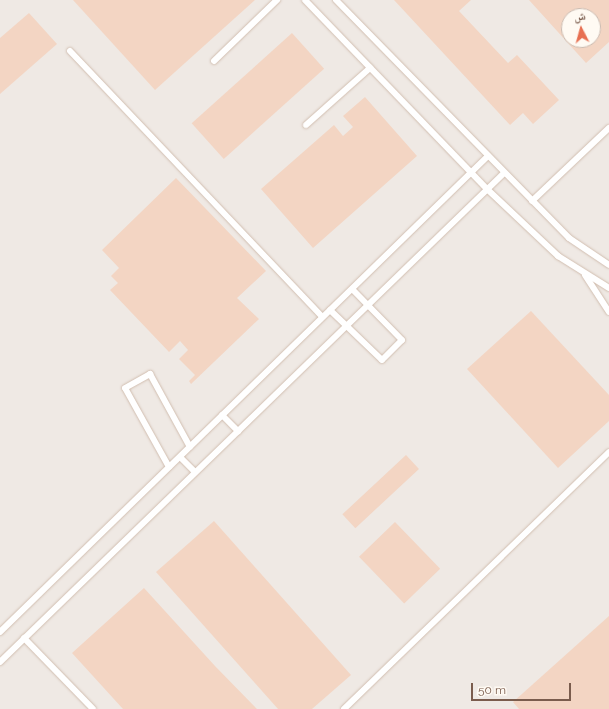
<!DOCTYPE html>
<html>
<head>
<meta charset="utf-8">
<style>
  body { margin:0 }
  #map { position:relative; width:609px; height:709px; overflow:hidden; background:#fdf6ec; font-family:Raleway,"Noto Naskh Arabic",sans-serif }
  div>[style] { position:absolute }
  .industrial>* { inset:0; background:#efe9e4 }
  .building>* { inset:0; background:#f3d5c3; transform-origin:0 0 }
  .roads { filter:drop-shadow(0 0 1px #d1beb0) drop-shadow(0 0 1px #d1beb0) }
  .lane>* { height:6px; margin:-3px; padding:0 3px; transform-origin:3px; border-radius:3px; background:#fff }
  span { translate:-50% -50%; white-space:nowrap; text-align:center; line-height:1.15; -webkit-text-stroke:3px #fffaf3; paint-order:stroke }
  .north { position:absolute; left:561px; top:8px; width:40px; height:40px; box-sizing:border-box; background:#fffaf3; border:1px solid #cabbb1; border-radius:50%; rotate:354deg; font-size:11px; font-weight:700; line-height:16px; text-align:center; color:#7a5c4d }
  .north::after { content:''; display:block; margin:auto; width:14px; height:18px; background:#e76f51; clip-path:polygon(50% 0,100% 100%,50% 72%,0 100%) }
  .scale { position:absolute; left:471px; top:683px; width:100px; height:18px; box-sizing:border-box; border:2px solid #7a5c4d; border-top:0; padding-left:5px; font-size:12px; line-height:14px; white-space:nowrap; color:#7a5c4d; -webkit-text-stroke:3px #fffaf3; paint-order:stroke }
</style>
</head>
<body>
<div id="map">
  <div class="industrial">
    <i style="clip-path:polygon(evenodd,0 0,609px 0,609px 709px,0 709px,0 0,569px 16px,593px 16px,593px 40px,569px 40px,569px 16px)"></i>
  </div>
  <div class="building">
    <i style="clip-path:polygon(73px 0,255px 0,155px 90px)"></i>
    <i style="clip-path:polygon(394px 0,471px 0,459px 11px,508px 63px,517px 55px,559px 100px,533px 124px,523px 113px,510px 125px)"></i>
    <i style="clip-path:polygon(evenodd,529px 0,609px 0,609px 42px,586px 63px,529px 0,569px 16px,593px 16px,593px 40px,569px 40px,569px 16px)"></i>
    <i style="clip-path:polygon(29px 13px,57px 44px,0 94px,0 38px)"></i>
    <i style="left:292px;top:33px;width:48px;height:135px;rotate:48deg"></i>
    <i style="clip-path:polygon(365px 97px,417px 156px,313px 248px,261px 189px,334px 125px,343px 136px,353px 127px,343px 116px)"></i>
    <i style="clip-path:polygon(176px 178px,266px 271px,237px 298px,259px 319px,191px 384px,189px 381px,195px 375px,179px 359px,188px 350px,180px 341px,169px 352px,110px 290px,118px 283px,111px 276px,119px 268px,102px 250px)"></i>
    <i style="clip-path:polygon(531px 311px,609px 395px,609px 421px,558px 468px,467px 369px)"></i>
    <i style="left:406px;top:455px;width:19px;height:87px;rotate:47deg"></i>
    <i style="clip-path:polygon(214px 521px,351px 675px,312px 709px,278px 709px,156px 572px)"></i>
    <i style="left:395px;top:522px;width:65px;height:50px;rotate:46deg"></i>
    <i style="clip-path:polygon(144px 588px,215px 666px,257px 709px,123px 709px,72px 653px)"></i>
    <i style="clip-path:polygon(609px 616px,609px 709px,519px 709px,513px 702px)"></i>
  </div>
  <div class="roads">
    <div class="lane">
      <i style="left:305px;top:0;width:262px;rotate:46.1deg"></i>
      <i style="left:487px;top:189px;width:98px;rotate:43.3deg"></i>
      <i style="left:558px;top:256px;width:60px;rotate:32.1deg"></i>
      <i style="left:336px;top:0;width:333px;rotate:45.6deg"></i>
      <i style="left:569px;top:238px;width:48px;rotate:34deg"></i>
      <i style="left:70px;top:51px;width:366px;rotate:46.5deg"></i>
      <i style="left:214px;top:61px;width:88px;rotate:-44.1deg"></i>
      <i style="left:306px;top:125px;width:86px;rotate:-41.7deg"></i>
      <i style="left:532px;top:201px;width:106px;rotate:-43.5deg"></i>
      <i style="left:585px;top:275px;width:44px;rotate:57deg"></i>
      <i style="left:330px;top:310px;width:72px;rotate:43.9deg"></i>
      <i style="left:382px;top:360px;width:28px;rotate:-45deg"></i>
      <i style="left:402px;top:340px;width:71px;rotate:-134.4deg"></i>
      <i style="left:222px;top:415px;width:23px;rotate:45deg"></i>
      <i style="left:180px;top:457px;width:21px;rotate:45deg"></i>
      <i style="left:169px;top:467px;width:90px;rotate:-119.1deg"></i>
      <i style="left:125px;top:388px;width:29px;rotate:-29deg"></i>
      <i style="left:150px;top:374px;width:83px;rotate:61.3deg"></i>
      <i style="left:0;top:632px;width:680px;rotate:-44.29deg"></i>
      <i style="left:24px;top:638px;width:99px;rotate:45.8deg"></i>
      <i style="left:0;top:662px;width:702px;rotate:-44.13deg"></i>
      <i style="left:344px;top:709px;width:369px;rotate:-44.1deg"></i>
    </div>
  </div>
  <div class="north">ش</div>
  <div class="scale">50 m</div>
</div>
</body>
</html>
